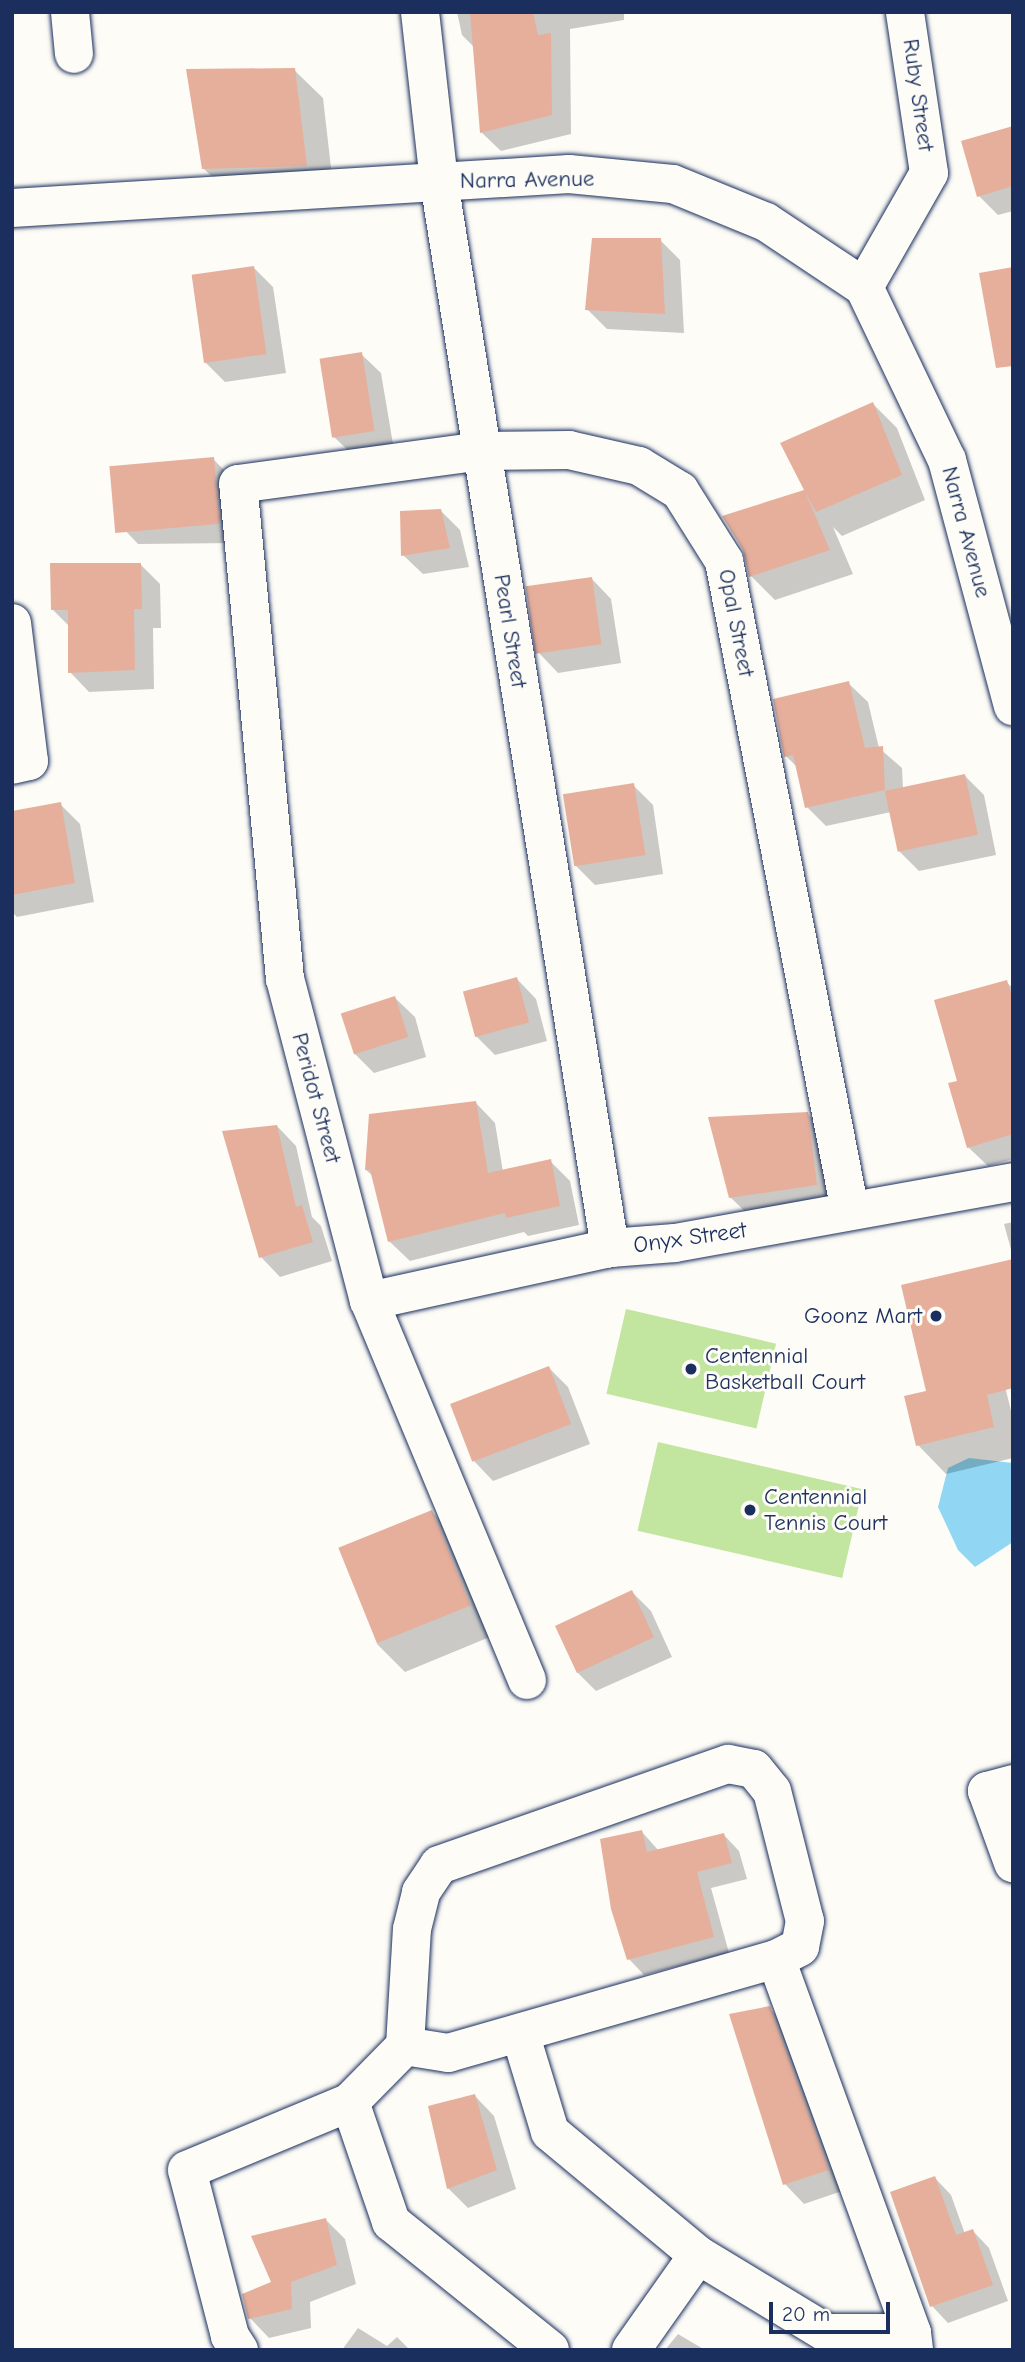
<!DOCTYPE html>
<html>
<head>
<meta charset="utf-8">
<style>
  body { margin:0 }
  #map { position:relative; width:1025px; height:2362px; overflow:hidden; background:#fdfcf7; font-family:"Comic Neue",sans-serif }
  div>[style] { position:absolute }
  .green>* { inset:0; background:#c2e59f; transform-origin:0 0 }
  .water>* { inset:0; background:#91d7f3 }
  .shadow>* { inset:0; background:#0003 }
  .building>* { inset:0; background:#e6af9c; transform-origin:0 0 }
  .roads { filter:drop-shadow(0 0 2px #1b2f5e) drop-shadow(0 0 2px #1b2f5e) }
  .street>* { height:38px; margin:-19px; padding:0 19px; transform-origin:19px; border-radius:19px; background:#fdfcf7 }
  .dots>* { width:19px; height:19px; translate:-50% -50%; box-sizing:border-box; border:4px solid #fdfcf7; border-radius:50% }
  span { translate:-50% -50%; white-space:nowrap; text-align:center; line-height:1.15; -webkit-text-stroke:6px #fdfcf7; paint-order:stroke }
  .street-label { font-size:23px; color:#1b2f5e }
  .poi-label { font-size:23px; color:#1b2f5e }
  .right { translate:-100% -50%; text-align:right }
  .left { translate:0 -50%; text-align:left }
  .frame { position:absolute; inset:0; border:14px solid #1b2f5e; pointer-events:none }
  .scale { position:absolute; left:769px; top:2302px; width:121px; height:32px; box-sizing:border-box; border:4px solid #1b2f5e; border-top:0; padding-left:9px; font-size:21px; line-height:24px; white-space:nowrap; color:#1b2f5e; -webkit-text-stroke:5px #fdfcf7; paint-order:stroke }
</style>
</head>
<body>
<div id="map">
  <div class="green">
    <i style="left:626px;top:1309px;width:154px;height:87px;rotate:13deg"></i>
    <i style="left:658px;top:1442px;width:210px;height:91px;rotate:13deg"></i>
  </div>
  <div class="water">
    <i style="clip-path:polygon(969px 1458px,1013px 1463px,1013px 1542px,975px 1567px,958px 1550px,938px 1507px,948px 1468px)"></i>
  </div>
  <div class="shadow">
    <i style="clip-path:polygon(457px 12px,624px 12px,624px 20px,570px 29px,571px 134px,501px 151px,481px 132px,475px 48px,462px 35px)"></i>
    <i style="clip-path:polygon(294px 70px,323px 98px,334px 194px,232px 196px,203px 168px)"></i>
    <i style="clip-path:polygon(1013px 128px,1013px 211px,998px 215px,979px 196px)"></i>
    <i style="clip-path:polygon(660px 240px,680px 260px,684px 333px,607px 329px,587px 309px)"></i>
    <i style="clip-path:polygon(254px 268px,273px 287px,286px 373px,225px 382px,205px 362px)"></i>
    <i style="clip-path:polygon(361px 354px,381px 373px,394px 450px,354px 456px,334px 437px)"></i>
    <i style="clip-path:polygon(873px 404px,897px 428px,925px 500px,842px 536px,833px 527px,853px 574px,775px 600px,751px 576px,744px 549px,724px 517px,807px 491px)"></i>
    <i style="clip-path:polygon(213px 459px,233px 479px,239px 543px,138px 544px,119px 524px)"></i>
    <i style="clip-path:polygon(441px 511px,460px 530px,469px 567px,423px 574px,403px 555px)"></i>
    <i style="clip-path:polygon(141px 565px,160px 584px,161px 628px,153px 628px,154px 689px,89px 692px,70px 672px,70px 627px,53px 610px)"></i>
    <i style="clip-path:polygon(592px 579px,611px 599px,621px 663px,558px 673px,539px 653px)"></i>
    <i style="clip-path:polygon(848px 683px,868px 702px,879px 748px,902px 768px,903px 789px,965px 776px,984px 795px,996px 855px,919px 871px,899px 851px,891px 812px,826px 826px,807px 807px,798px 768px,786px 756px)"></i>
    <i style="clip-path:polygon(633px 785px,653px 805px,663px 874px,595px 885px,575px 865px)"></i>
    <i style="clip-path:polygon(60px 804px,80px 824px,94px 902px,17px 917px,12px 912px,12px 813px)"></i>
    <i style="clip-path:polygon(517px 979px,536px 999px,547px 1041px,495px 1055px,475px 1035px)"></i>
    <i style="clip-path:polygon(1006px 982px,1013px 988px,1013px 1159px,988px 1166px,968px 1147px,959px 1082px)"></i>
    <i style="clip-path:polygon(395px 998px,415px 1017px,426px 1057px,374px 1073px,354px 1053px)"></i>
    <i style="clip-path:polygon(476px 1103px,495px 1123px,503px 1172px,550px 1161px,570px 1181px,579px 1225px,528px 1236px,524px 1232px,410px 1261px,390px 1242px,374px 1177px,366px 1170px)"></i>
    <i style="clip-path:polygon(808px 1114px,836px 1142px,845px 1212px,759px 1225px,730px 1197px)"></i>
    <i style="clip-path:polygon(277px 1126px,296px 1146px,312px 1217px,321px 1226px,332px 1261px,280px 1277px,261px 1257px)"></i>
    <i style="clip-path:polygon(1013px 1222px,1013px 1257px,1004px 1224px)"></i>
    <i style="clip-path:polygon(549px 1368px,568px 1387px,590px 1444px,493px 1481px,474px 1461px,452px 1405px)"></i>
    <i style="clip-path:polygon(1002px 1374px,1013px 1419px,1013px 1458px,946px 1474px,918px 1445px,928px 1392px)"></i>
    <i style="clip-path:polygon(432px 1512px,460px 1540px,497px 1634px,405px 1672px,377px 1644px)"></i>
    <i style="clip-path:polygon(632px 1592px,651px 1611px,672px 1657px,596px 1691px,577px 1672px)"></i>
    <i style="clip-path:polygon(642px 1832px,659px 1851px,724px 1835px,739px 1851px,747px 1879px,711px 1888px,729px 1953px,644px 1975px,629px 1959px)"></i>
    <i style="clip-path:polygon(769px 2008px,789px 2028px,848px 2189px,804px 2204px,785px 2184px)"></i>
    <i style="clip-path:polygon(475px 2096px,494px 2116px,516px 2189px,468px 2208px,448px 2188px)"></i>
    <i style="clip-path:polygon(935px 2178px,951px 2195px,965px 2234px,973px 2231px,989px 2248px,1008px 2301px,948px 2323px,932px 2306px,892px 2193px)"></i>
    <i style="clip-path:polygon(326px 2220px,345px 2239px,356px 2284px,310px 2302px,311px 2328px,269px 2338px,250px 2318px)"></i>
    <i style="clip-path:polygon(358px 2328px,387px 2346px,397px 2337px,410px 2350px,342px 2350px)"></i>
    <i style="clip-path:polygon(678px 2334px,705px 2350px,665px 2350px)"></i>
  </div>
  <div class="building">
    <i style="clip-path:polygon(470px 12px,533px 12px,538px 35px,551px 33px,552px 115px,480px 133px)"></i>
    <i style="clip-path:polygon(295px 68px,307px 166px,202px 169px,186px 69px)"></i>
    <i style="clip-path:polygon(1013px 126px,1013px 186px,977px 197px,961px 141px)"></i>
    <i style="clip-path:polygon(592px 238px,661px 238px,665px 314px,585px 310px)"></i>
    <i style="left:254px;top:266px;width:89px;height:63px;rotate:82deg"></i>
    <i style="clip-path:polygon(1013px 267px,1013px 366px,996px 368px,979px 273px)"></i>
    <i style="left:362px;top:352px;width:80px;height:43px;rotate:81deg"></i>
    <i style="clip-path:polygon(873px 402px,902px 475px,816px 512px,805px 492px,830px 550px,749px 577px,743px 550px,722px 516px,804px 490px,780px 443px)"></i>
    <i style="left:214px;top:457px;width:67px;height:105px;rotate:85deg"></i>
    <i style="clip-path:polygon(441px 509px,450px 548px,401px 556px,400px 511px)"></i>
    <i style="clip-path:polygon(50px 563px,141px 563px,142px 609px,134px 609px,135px 670px,68px 673px,68px 610px,51px 610px)"></i>
    <i style="left:592px;top:577px;width:68px;height:67px;rotate:82deg"></i>
    <i style="clip-path:polygon(849px 681px,865px 748px,883px 746px,885px 790px,805px 808px,793px 755px,784px 757px,773px 699px)"></i>
    <i style="left:965px;top:774px;width:62px;height:82px;rotate:78deg"></i>
    <i style="left:634px;top:783px;width:73px;height:72px;rotate:81deg"></i>
    <i style="clip-path:polygon(61px 802px,75px 883px,12px 895px,12px 811px)"></i>
    <i style="left:517px;top:977px;width:47px;height:56px;rotate:75deg"></i>
    <i style="clip-path:polygon(1007px 980px,1013px 1000px,1013px 1134px,967px 1148px,948px 1083px,957px 1081px,934px 1000px)"></i>
    <i style="left:395px;top:996px;width:43px;height:57px;rotate:72deg"></i>
    <i style="clip-path:polygon(476px 1101px,488px 1173px,551px 1159px,560px 1206px,506px 1218px,505px 1213px,388px 1242px,370px 1170px,365px 1170px,369px 1114px)"></i>
    <i style="clip-path:polygon(808px 1112px,817px 1185px,729px 1198px,708px 1117px)"></i>
    <i style="clip-path:polygon(277px 1125px,296px 1207px,302px 1205px,313px 1242px,259px 1258px,222px 1131px)"></i>
    <i style="clip-path:polygon(1013px 1259px,1013px 1388px,987px 1395px,994px 1427px,916px 1446px,904px 1396px,926px 1391px,901px 1285px)"></i>
    <i style="left:549px;top:1366px;width:62px;height:106px;rotate:69deg"></i>
    <i style="left:432px;top:1510px;width:103px;height:101px;rotate:68deg"></i>
    <i style="left:632px;top:1590px;width:52px;height:85px;rotate:65deg"></i>
    <i style="clip-path:polygon(642px 1830px,647px 1852px,724px 1833px,732px 1863px,697px 1872px,714px 1937px,627px 1960px,611px 1909px,600px 1839px)"></i>
    <i style="clip-path:polygon(770px 2006px,829px 2170px,783px 2185px,729px 2014px)"></i>
    <i style="clip-path:polygon(475px 2094px,497px 2170px,447px 2189px,428px 2106px)"></i>
    <i style="clip-path:polygon(935px 2176px,956px 2235px,973px 2229px,993px 2285px,930px 2307px,890px 2192px)"></i>
    <i style="clip-path:polygon(326px 2218px,337px 2265px,291px 2282px,292px 2309px,248px 2319px,242px 2294px,271px 2282px,251px 2236px)"></i>
  </div>
  <div class="roads">
    <div class="street">
      <i style="left:70px;top:12px;width:42px;rotate:84.6deg"></i>
      <i style="left:420px;top:12px;width:171px;rotate:83.6deg"></i>
      <i style="left:439px;top:182px;width:1080px;rotate:80.89deg"></i>
      <i style="left:12px;top:208px;width:558px;rotate:-3.49deg"></i>
      <i style="left:569px;top:174px;width:104px;rotate:5.5deg"></i>
      <i style="left:673px;top:184px;width:100px;rotate:22.2deg"></i>
      <i style="left:766px;top:222px;width:118px;rotate:33.6deg"></i>
      <i style="left:864px;top:287px;width:192px;rotate:64.4deg"></i>
      <i style="left:947px;top:460px;width:255px;rotate:75deg"></i>
      <i style="left:864px;top:287px;width:131px;rotate:-60.3deg"></i>
      <i style="left:929px;top:173px;width:163px;rotate:-98.5deg"></i>
      <i style="left:12px;top:623px;width:139px;rotate:83deg"></i>
      <i style="left:29px;top:761px;width:17px;rotate:167deg"></i>
      <i style="left:369px;top:1301px;width:247px;rotate:-12.4deg"></i>
      <i style="left:610px;top:1248px;width:65px;rotate:-4.4deg"></i>
      <i style="left:675px;top:1243px;width:343px;rotate:-10.2deg"></i>
      <i style="left:527px;top:1680px;width:411px;rotate:-112.6deg"></i>
      <i style="left:369px;top:1301px;width:333px;rotate:-104.6deg"></i>
      <i style="left:285px;top:979px;width:497px;rotate:-95.4deg"></i>
      <i style="left:238px;top:484px;width:245px;rotate:-7.7deg"></i>
      <i style="left:481px;top:451px;width:88px;rotate:-0.7deg"></i>
      <i style="left:569px;top:450px;width:72px;rotate:12.9deg"></i>
      <i style="left:639px;top:466px;width:48px;rotate:31.4deg"></i>
      <i style="left:680px;top:491px;width:83px;rotate:57.8deg"></i>
      <i style="left:724px;top:561px;width:662px;rotate:79.03deg"></i>
      <i style="left:728px;top:1764px;width:26px;rotate:11deg"></i>
      <i style="left:754px;top:1769px;width:28px;rotate:51deg"></i>
      <i style="left:772px;top:1791px;width:134px;rotate:75.8deg"></i>
      <i style="left:805px;top:1921px;width:26px;rotate:101deg"></i>
      <i style="left:800px;top:1947px;width:27px;rotate:153deg"></i>
      <i style="left:776px;top:1959px;width:341px;rotate:164deg"></i>
      <i style="left:448px;top:2053px;width:44px;rotate:-170.8deg"></i>
      <i style="left:405px;top:2046px;width:117px;rotate:-86.6deg"></i>
      <i style="left:412px;top:1929px;width:38px;rotate:-76deg"></i>
      <i style="left:421px;top:1892px;width:32px;rotate:-56deg"></i>
      <i style="left:439px;top:1865px;width:306px;rotate:-19.3deg"></i>
      <i style="left:1013px;top:1784px;width:27px;rotate:165deg"></i>
      <i style="left:987px;top:1791px;width:77px;rotate:70.1deg"></i>
      <i style="left:776px;top:1959px;width:398px;rotate:70deg"></i>
      <i style="left:912px;top:2333px;width:17px;rotate:83deg"></i>
      <i style="left:520px;top:2033px;width:103px;rotate:73.1deg"></i>
      <i style="left:550px;top:2132px;width:192px;rotate:39.7deg"></i>
      <i style="left:698px;top:2255px;width:151px;rotate:31.2deg"></i>
      <i style="left:827px;top:2333px;width:85px"></i>
      <i style="left:350px;top:2102px;width:127px;rotate:71.1deg"></i>
      <i style="left:391px;top:2222px;width:204px;rotate:38.8deg"></i>
      <i style="left:239px;top:2350px;width:17px;rotate:-123deg"></i>
      <i style="left:230px;top:2336px;width:171px;rotate:-104.5deg"></i>
      <i style="left:187px;top:2170px;width:177px;rotate:-22.6deg"></i>
      <i style="left:350px;top:2102px;width:78px;rotate:-45.5deg"></i>
      <i style="left:631px;top:2350px;width:116px;rotate:-54.8deg"></i>
    </div>
  </div>
  <div class="dots">
    <i style="left:936px;top:1316px;background:#1b2f5e"></i>
    <i style="left:691px;top:1369px;background:#1b2f5e"></i>
    <i style="left:750px;top:1510px;background:#1b2f5e"></i>
  </div>
  <div class="street-label">
    <span style="left:918px;top:95px;rotate:82deg">Ruby Street</span>
    <span style="left:527px;top:180px;rotate:-1deg">Narra Avenue</span>
    <span style="left:966px;top:532px;rotate:75deg">Narra Avenue</span>
    <span style="left:736px;top:623px;rotate:79deg">Opal Street</span>
    <span style="left:510px;top:631px;rotate:81deg">Pearl Street</span>
    <span style="left:316px;top:1098px;rotate:75deg">Peridot Street</span>
    <span style="left:690px;top:1238px;rotate:-8deg">Onyx Street</span>
  </div>
  <div class="poi-label">
    <span class="right" style="left:922px;top:1316px">Goonz Mart</span>
    <span class="left" style="left:705px;top:1369px">Centennial<br>Basketball Court</span>
    <span class="left" style="left:764px;top:1510px">Centennial<br>Tennis Court</span>
  </div>
  <div class="frame"></div>
  <div class="scale">20 m</div>
</div>
</body>
</html>
